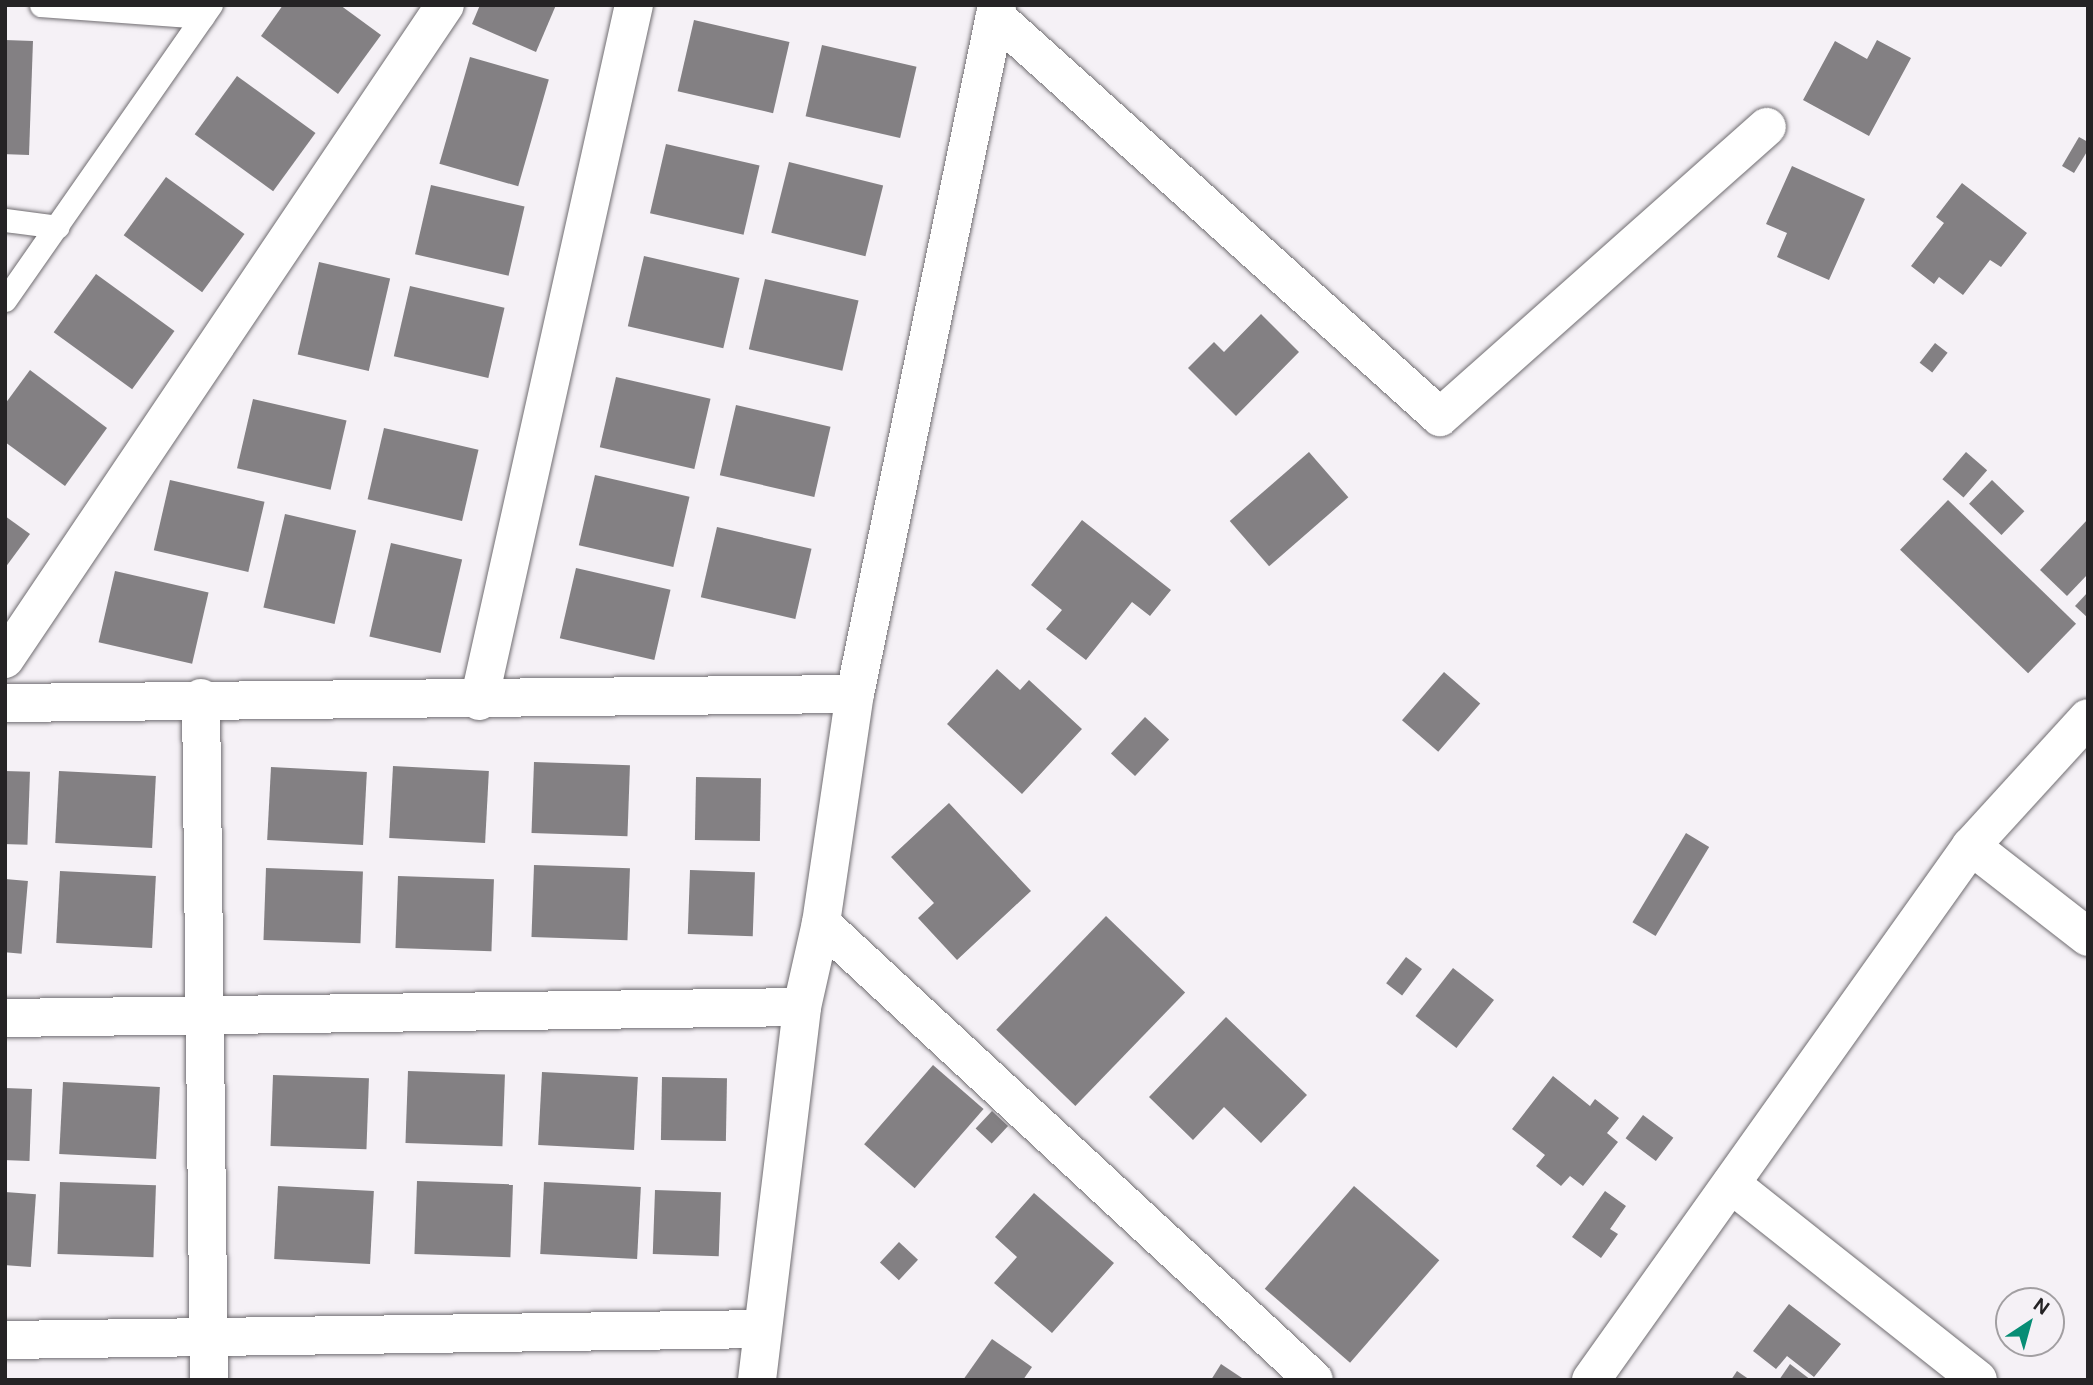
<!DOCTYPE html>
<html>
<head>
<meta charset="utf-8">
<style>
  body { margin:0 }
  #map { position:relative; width:2093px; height:1385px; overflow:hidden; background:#f5f1f6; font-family:"DM Sans",sans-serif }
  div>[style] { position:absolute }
  .building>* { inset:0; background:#838083; transform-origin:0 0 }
  .roads { filter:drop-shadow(0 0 2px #706d71) drop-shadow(0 0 2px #706d71) }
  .lane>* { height:23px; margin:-11.5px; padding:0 11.5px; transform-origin:11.5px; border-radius:11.5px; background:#fff }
  .street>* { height:38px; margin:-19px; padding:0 19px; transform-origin:19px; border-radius:19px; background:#fff }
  span { translate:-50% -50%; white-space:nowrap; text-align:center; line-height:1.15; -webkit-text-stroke:5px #f5f1f6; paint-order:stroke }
  .frame { position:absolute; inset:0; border:7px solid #252325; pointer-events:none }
  .north { position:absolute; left:1995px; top:1287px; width:70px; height:70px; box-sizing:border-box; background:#f5f1f6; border:2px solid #a29fa2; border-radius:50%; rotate:36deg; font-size:19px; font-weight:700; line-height:28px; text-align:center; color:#252325 }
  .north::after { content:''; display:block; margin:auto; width:24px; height:32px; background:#078d75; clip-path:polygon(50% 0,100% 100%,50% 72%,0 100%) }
</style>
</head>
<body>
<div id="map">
  <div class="building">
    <i style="clip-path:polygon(283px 5px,340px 5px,381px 35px,338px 94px,261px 36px)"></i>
    <i style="clip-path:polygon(480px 5px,556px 5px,536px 52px,472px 24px)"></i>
    <i style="left:694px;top:20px;width:98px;height:73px;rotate:13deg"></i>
    <i style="left:5px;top:40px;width:28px;height:114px;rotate:2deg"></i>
    <i style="clip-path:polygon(1877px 40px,1911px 58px,1869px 136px,1803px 100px,1835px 41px,1867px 59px)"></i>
    <i style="left:822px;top:45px;width:97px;height:73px;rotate:13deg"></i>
    <i style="left:470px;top:57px;width:82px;height:111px;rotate:16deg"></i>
    <i style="left:237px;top:76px;width:97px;height:72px;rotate:36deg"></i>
    <i style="clip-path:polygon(2079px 137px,2088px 142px,2088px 150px,2074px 173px,2062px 166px)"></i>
    <i style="left:666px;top:144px;width:96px;height:71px;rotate:13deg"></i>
    <i style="left:789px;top:162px;width:97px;height:73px;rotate:14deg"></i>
    <i style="clip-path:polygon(1792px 166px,1865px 199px,1829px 280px,1777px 257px,1787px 233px,1766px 224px)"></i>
    <i style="left:166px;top:177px;width:97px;height:72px;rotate:36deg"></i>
    <i style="clip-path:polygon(1962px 183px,2027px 233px,2001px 267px,1990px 260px,1963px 295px,1939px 277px,1934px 284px,1911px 266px,1944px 223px,1936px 217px)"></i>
    <i style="left:431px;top:185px;width:96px;height:71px;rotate:13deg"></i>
    <i style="left:644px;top:256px;width:98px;height:72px;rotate:13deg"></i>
    <i style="left:319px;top:262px;width:73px;height:95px;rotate:13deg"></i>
    <i style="left:96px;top:274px;width:97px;height:72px;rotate:36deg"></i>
    <i style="left:765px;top:279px;width:96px;height:72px;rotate:13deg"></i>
    <i style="left:410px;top:286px;width:97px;height:72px;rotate:13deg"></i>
    <i style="clip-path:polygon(1261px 314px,1299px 352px,1236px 416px,1188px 368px,1214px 342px,1224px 352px)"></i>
    <i style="left:1935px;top:343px;width:16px;height:25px;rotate:38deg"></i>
    <i style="clip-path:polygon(30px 370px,107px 428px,65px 486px,5px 442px,5px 404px)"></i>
    <i style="left:616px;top:377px;width:97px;height:72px;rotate:13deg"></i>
    <i style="left:253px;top:399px;width:96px;height:71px;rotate:13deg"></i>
    <i style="left:736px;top:405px;width:97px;height:72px;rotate:13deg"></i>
    <i style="left:384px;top:428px;width:97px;height:73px;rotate:13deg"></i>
    <i style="left:1309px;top:452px;width:60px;height:105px;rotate:49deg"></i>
    <i style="left:1966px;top:452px;width:28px;height:36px;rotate:41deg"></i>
    <i style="left:595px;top:475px;width:97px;height:72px;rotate:13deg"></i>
    <i style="left:170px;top:480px;width:97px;height:72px;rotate:13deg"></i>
    <i style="left:1992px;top:480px;width:45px;height:33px;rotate:44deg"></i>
    <i style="left:1948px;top:500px;width:178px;height:69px;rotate:44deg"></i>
    <i style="left:285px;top:514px;width:73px;height:96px;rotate:13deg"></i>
    <i style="clip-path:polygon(5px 516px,30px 534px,5px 568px)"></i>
    <i style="clip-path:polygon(2088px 519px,2088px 574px,2067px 596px,2040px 570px)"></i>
    <i style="clip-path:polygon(1082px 520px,1171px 590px,1150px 616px,1132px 602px,1086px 660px,1046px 629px,1062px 610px,1031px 585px)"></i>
    <i style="left:717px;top:527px;width:97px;height:72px;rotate:13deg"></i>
    <i style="left:391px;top:543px;width:73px;height:96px;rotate:13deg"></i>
    <i style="left:576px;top:568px;width:97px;height:72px;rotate:13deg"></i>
    <i style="left:115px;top:571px;width:96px;height:73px;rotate:13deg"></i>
    <i style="clip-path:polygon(2088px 592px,2088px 618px,2075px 606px)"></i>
    <i style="clip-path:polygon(997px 669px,1020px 690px,1029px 680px,1082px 729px,1022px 794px,947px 724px)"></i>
    <i style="left:1444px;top:672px;width:48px;height:64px;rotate:41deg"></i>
    <i style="left:1145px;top:717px;width:33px;height:50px;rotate:43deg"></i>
    <i style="left:534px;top:762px;width:96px;height:71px;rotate:2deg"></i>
    <i style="left:393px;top:766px;width:96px;height:72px;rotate:3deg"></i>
    <i style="left:271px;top:767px;width:96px;height:73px;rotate:3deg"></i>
    <i style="left:5px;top:771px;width:25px;height:73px;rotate:2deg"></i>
    <i style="left:59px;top:771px;width:97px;height:72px;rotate:3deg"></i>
    <i style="left:696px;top:777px;width:65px;height:63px;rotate:1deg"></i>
    <i style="clip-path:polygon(949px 803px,1031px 891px,957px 960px,918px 918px,934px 903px,891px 857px)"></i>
    <i style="left:1686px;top:833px;width:27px;height:104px;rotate:31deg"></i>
    <i style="left:534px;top:865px;width:96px;height:72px;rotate:2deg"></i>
    <i style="left:266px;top:868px;width:97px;height:72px;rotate:2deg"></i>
    <i style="left:690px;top:870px;width:65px;height:64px;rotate:2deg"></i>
    <i style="left:60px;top:871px;width:96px;height:72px;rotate:3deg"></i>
    <i style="left:398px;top:876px;width:96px;height:72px;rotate:2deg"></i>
    <i style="left:5px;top:879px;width:23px;height:73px;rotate:5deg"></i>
    <i style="left:1106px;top:916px;width:110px;height:158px;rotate:44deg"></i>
    <i style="left:1406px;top:957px;width:20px;height:33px;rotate:37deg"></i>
    <i style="left:1453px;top:968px;width:52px;height:61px;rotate:38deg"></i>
    <i style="clip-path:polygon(1226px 1017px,1307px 1095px,1261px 1143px,1224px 1107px,1193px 1140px,1149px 1097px)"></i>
    <i style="left:933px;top:1065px;width:67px;height:105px;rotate:41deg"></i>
    <i style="left:408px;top:1071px;width:97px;height:72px;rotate:2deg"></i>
    <i style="left:542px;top:1072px;width:96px;height:73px;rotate:3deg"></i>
    <i style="left:273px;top:1075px;width:96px;height:71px;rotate:2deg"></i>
    <i style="clip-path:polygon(1553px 1076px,1590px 1106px,1595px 1099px,1619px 1118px,1607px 1133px,1618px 1142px,1583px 1186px,1570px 1176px,1561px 1186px,1536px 1166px,1545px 1155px,1512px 1129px)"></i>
    <i style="left:662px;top:1077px;width:65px;height:63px;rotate:1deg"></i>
    <i style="left:63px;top:1082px;width:97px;height:72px;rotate:3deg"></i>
    <i style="left:5px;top:1088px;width:27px;height:72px;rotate:2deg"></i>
    <i style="left:992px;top:1111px;width:22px;height:24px;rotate:43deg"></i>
    <i style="left:1643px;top:1115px;width:38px;height:29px;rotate:37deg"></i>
    <i style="left:417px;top:1181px;width:96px;height:73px;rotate:2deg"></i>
    <i style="left:60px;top:1182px;width:96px;height:72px;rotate:2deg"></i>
    <i style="left:544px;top:1182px;width:97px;height:72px;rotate:3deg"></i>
    <i style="left:278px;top:1186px;width:96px;height:73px;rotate:3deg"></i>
    <i style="left:1354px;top:1186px;width:113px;height:136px;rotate:41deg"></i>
    <i style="left:655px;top:1190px;width:66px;height:64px;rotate:2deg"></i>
    <i style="clip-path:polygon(1605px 1191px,1626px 1206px,1610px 1229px,1618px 1234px,1601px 1258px,1572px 1237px)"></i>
    <i style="left:5px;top:1192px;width:31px;height:73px;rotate:4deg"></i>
    <i style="clip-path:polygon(1034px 1193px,1114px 1263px,1052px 1333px,994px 1283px,1017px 1257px,995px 1237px)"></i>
    <i style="left:899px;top:1242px;width:26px;height:28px;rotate:43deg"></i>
    <i style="clip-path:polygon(1789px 1304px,1841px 1344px,1814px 1377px,1787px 1356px,1776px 1369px,1753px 1351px)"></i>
    <i style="clip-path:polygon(992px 1339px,1032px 1367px,1023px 1380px,963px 1380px)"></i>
    <i style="clip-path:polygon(1221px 1364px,1245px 1380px,1211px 1380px)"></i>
    <i style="clip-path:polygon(1790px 1364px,1811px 1380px,1779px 1380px)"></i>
    <i style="clip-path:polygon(1737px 1371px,1750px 1380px,1731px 1380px)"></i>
  </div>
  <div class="roads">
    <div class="lane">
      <i style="left:41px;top:5px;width:162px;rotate:4.2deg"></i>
      <i style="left:5px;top:220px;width:53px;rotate:7.5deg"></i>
      <i style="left:5px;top:300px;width:360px;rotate:-55.1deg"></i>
    </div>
    <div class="street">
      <i style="left:995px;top:16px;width:599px;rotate:42.02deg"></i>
      <i style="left:1440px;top:417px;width:437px;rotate:-41.6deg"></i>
      <i style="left:5px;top:659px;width:788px;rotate:-56.07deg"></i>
      <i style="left:201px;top:698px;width:682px;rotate:89.33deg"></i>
      <i style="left:479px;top:701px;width:713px;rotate:-77.45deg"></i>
      <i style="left:5px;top:703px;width:850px;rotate:-0.61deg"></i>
      <i style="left:1971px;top:846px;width:148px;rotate:37.9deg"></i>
      <i style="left:821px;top:923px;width:672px;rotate:42.83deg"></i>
      <i style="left:5px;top:1018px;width:797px;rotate:-0.79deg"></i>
      <i style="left:1731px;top:1184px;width:315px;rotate:38.4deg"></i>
      <i style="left:5px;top:1340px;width:757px;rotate:-0.83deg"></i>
      <i style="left:757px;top:1380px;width:376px;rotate:-83.1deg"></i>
      <i style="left:802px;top:1007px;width:86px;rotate:-77.3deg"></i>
      <i style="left:821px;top:923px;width:232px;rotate:-81.6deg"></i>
      <i style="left:855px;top:694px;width:703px;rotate:-78.35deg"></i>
      <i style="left:1591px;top:1380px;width:655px;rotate:-54.56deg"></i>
      <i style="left:1971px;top:846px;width:173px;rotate:-47.6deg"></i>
    </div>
  </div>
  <div class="frame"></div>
  <div class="north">N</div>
</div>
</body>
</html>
